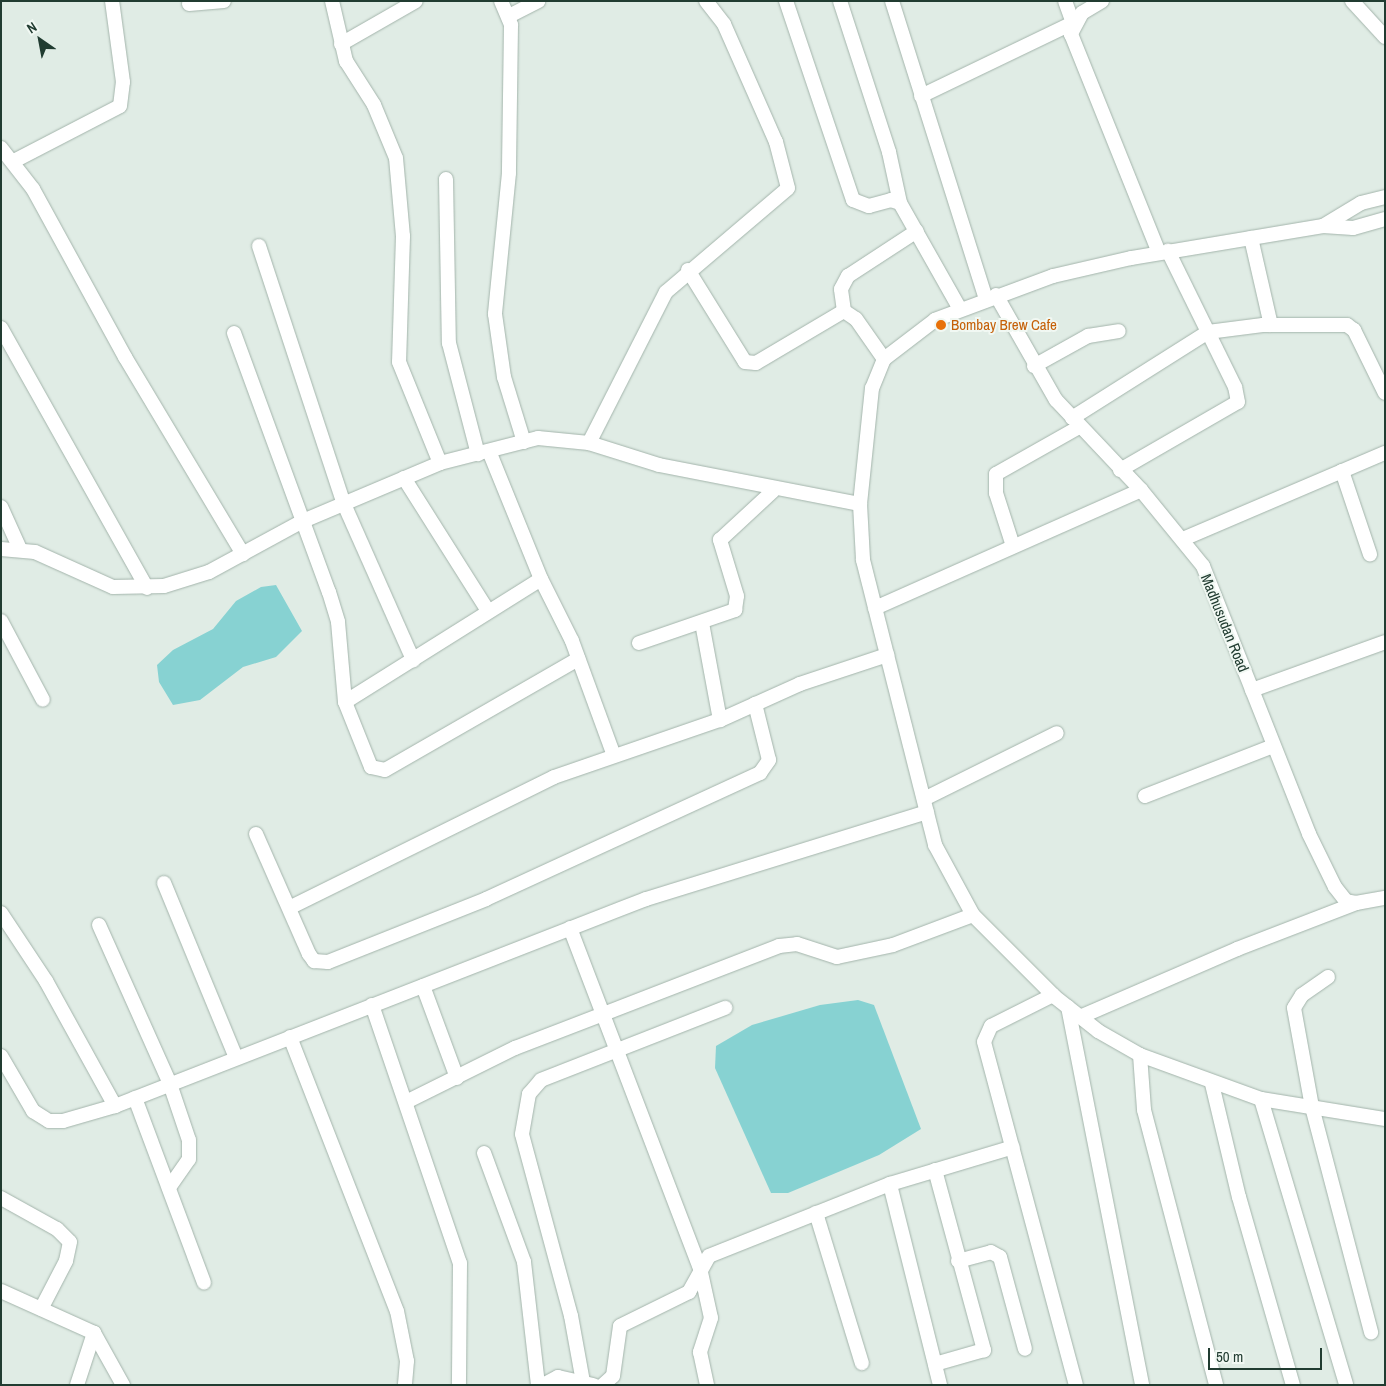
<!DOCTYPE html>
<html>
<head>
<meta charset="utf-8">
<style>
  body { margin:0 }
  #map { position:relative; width:1386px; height:1386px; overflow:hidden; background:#e0ece5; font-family:"Archivo Narrow",sans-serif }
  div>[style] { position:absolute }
  .water>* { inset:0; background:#87d2d2 }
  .roads { filter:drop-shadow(0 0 1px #a3b4ab) drop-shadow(0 0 1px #a3b4ab) }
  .street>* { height:14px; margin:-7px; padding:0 7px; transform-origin:7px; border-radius:7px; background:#fff }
  .dots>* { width:14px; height:14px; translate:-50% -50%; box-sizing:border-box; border:2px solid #f1f8f3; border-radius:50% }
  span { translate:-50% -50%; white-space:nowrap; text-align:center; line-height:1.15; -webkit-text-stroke:4px #f1f8f3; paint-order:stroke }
  .food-label { font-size:15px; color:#c56008 }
  .left { translate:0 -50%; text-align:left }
  .street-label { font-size:15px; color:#213c31 }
  .frame { position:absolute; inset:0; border:2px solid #213c31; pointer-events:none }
  .north { position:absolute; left:15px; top:15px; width:50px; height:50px; -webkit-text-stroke:4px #f1f8f3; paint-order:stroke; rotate:327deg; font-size:14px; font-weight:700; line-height:20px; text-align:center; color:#213c31 }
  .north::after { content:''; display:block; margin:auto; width:18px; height:22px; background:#213c31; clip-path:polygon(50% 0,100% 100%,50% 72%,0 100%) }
  .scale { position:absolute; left:1208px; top:1348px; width:114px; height:22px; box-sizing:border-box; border:2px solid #213c31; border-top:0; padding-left:6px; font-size:15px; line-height:18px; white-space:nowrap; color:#213c31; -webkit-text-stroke:4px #f1f8f3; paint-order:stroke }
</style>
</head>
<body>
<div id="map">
  <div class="water">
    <i style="clip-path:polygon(276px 585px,302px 631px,276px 657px,243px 667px,200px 700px,173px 705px,159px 682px,157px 665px,173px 650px,213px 629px,236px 601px,261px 587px)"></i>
    <i style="clip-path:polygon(858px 1000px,874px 1005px,921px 1129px,879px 1155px,788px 1193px,771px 1193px,715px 1068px,716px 1046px,752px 1025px,820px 1005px)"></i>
  </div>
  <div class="roads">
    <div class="street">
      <i style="left:332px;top:1px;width:62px;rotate:76.9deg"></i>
      <i style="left:346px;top:61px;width:52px;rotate:57.5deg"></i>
      <i style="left:374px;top:105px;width:57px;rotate:67.5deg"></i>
      <i style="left:396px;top:158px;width:78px;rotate:84.9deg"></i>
      <i style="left:403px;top:236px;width:126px;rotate:91.8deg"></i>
      <i style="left:399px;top:362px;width:109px;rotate:67.9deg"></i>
      <i style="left:501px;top:1px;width:26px;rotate:67deg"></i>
      <i style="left:511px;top:25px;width:148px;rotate:90.8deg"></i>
      <i style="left:509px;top:173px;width:142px;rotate:95.7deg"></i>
      <i style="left:495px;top:314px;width:64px;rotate:81.9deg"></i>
      <i style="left:504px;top:377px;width:68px;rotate:72.9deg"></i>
      <i style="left:786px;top:1px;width:210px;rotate:71.4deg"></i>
      <i style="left:853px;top:200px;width:17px;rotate:21deg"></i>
      <i style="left:869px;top:206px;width:23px;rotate:-15deg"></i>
      <i style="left:891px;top:200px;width:9px;rotate:18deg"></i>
      <i style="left:900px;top:203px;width:122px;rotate:60.5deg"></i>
      <i style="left:840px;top:1px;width:159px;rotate:72deg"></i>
      <i style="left:889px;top:152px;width:52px;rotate:77.8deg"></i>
      <i style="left:892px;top:1px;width:312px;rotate:72.5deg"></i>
      <i style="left:1102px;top:1px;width:23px;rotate:149deg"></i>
      <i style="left:1082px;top:13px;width:24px;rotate:118deg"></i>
      <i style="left:1071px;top:34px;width:236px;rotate:68.1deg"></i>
      <i style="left:1352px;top:1px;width:49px;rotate:47.5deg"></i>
      <i style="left:189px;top:4px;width:35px;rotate:-5deg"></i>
      <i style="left:509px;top:16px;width:33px;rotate:-27deg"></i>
      <i style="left:341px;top:44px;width:86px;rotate:-29.8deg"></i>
      <i style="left:921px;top:96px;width:169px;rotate:-25.7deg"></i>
      <i style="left:1073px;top:23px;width:23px;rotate:-110deg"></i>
      <i style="left:1px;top:148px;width:52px;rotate:52deg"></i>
      <i style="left:33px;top:189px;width:192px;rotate:61.3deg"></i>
      <i style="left:125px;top:357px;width:230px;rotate:59.1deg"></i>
      <i style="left:14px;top:161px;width:119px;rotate:-27.4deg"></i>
      <i style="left:120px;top:106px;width:24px;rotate:-83deg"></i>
      <i style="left:123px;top:82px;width:82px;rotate:-97.7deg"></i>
      <i style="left:446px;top:179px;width:164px;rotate:89deg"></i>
      <i style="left:449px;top:343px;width:115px;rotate:75.4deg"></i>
      <i style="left:1385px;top:219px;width:33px;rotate:164deg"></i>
      <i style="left:1353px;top:228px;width:30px;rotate:-176deg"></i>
      <i style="left:1323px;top:226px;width:195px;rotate:170.5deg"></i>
      <i style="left:1131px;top:258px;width:80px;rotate:167deg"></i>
      <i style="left:1053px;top:276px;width:126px;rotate:159.6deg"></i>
      <i style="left:935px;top:320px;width:64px;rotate:142.6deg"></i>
      <i style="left:884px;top:359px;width:31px;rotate:112deg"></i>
      <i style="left:872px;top:388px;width:117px;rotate:95.9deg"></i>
      <i style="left:860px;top:504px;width:56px;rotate:86.9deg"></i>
      <i style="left:863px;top:560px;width:294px;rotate:75.8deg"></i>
      <i style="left:935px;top:845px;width:80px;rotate:61.5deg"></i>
      <i style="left:973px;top:915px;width:116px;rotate:45deg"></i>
      <i style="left:1055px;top:997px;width:55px;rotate:38.3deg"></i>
      <i style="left:1098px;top:1031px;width:48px;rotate:29.7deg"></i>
      <i style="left:1140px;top:1055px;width:129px;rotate:20deg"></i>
      <i style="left:1261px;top:1099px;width:126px;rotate:9.2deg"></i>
      <i style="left:1323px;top:226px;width:44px;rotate:-31.2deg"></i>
      <i style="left:1361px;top:203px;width:25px;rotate:-14deg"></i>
      <i style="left:1251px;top:238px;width:89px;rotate:77.1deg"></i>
      <i style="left:259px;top:246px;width:272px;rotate:71.8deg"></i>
      <i style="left:344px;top:504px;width:171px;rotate:66.1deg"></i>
      <i style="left:688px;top:270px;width:108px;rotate:58.2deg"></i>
      <i style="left:745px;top:362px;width:11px;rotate:5deg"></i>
      <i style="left:756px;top:363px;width:102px;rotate:-30.6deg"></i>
      <i style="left:844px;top:311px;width:14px;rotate:34deg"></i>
      <i style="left:856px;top:319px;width:49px;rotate:55deg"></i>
      <i style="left:996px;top:295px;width:121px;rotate:60.3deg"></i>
      <i style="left:1056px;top:400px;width:124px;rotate:46.6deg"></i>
      <i style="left:1141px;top:490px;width:98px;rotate:50.8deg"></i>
      <i style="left:1203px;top:566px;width:288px;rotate:68.4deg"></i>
      <i style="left:1309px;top:834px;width:59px;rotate:63.9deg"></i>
      <i style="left:1335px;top:887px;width:18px;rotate:52deg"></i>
      <i style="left:1346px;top:901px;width:10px;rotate:11deg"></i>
      <i style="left:844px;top:311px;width:22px;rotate:-98deg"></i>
      <i style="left:841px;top:289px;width:15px;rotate:-62deg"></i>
      <i style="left:848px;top:276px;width:82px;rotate:-33.1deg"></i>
      <i style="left:1px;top:328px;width:298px;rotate:60.7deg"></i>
      <i style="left:234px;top:333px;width:276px;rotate:69.9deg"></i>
      <i style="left:329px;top:592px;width:31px;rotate:73deg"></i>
      <i style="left:338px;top:622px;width:80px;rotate:85deg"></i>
      <i style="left:345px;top:702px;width:70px;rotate:68.2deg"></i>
      <i style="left:371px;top:767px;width:14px;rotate:12deg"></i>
      <i style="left:385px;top:770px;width:223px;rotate:-29.9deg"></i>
      <i style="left:1034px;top:366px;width:62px;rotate:-29.1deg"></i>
      <i style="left:1088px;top:336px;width:31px;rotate:-9deg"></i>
      <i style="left:1072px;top:418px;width:161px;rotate:-32.3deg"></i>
      <i style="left:1208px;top:332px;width:55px;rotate:-7.3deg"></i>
      <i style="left:1263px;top:325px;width:84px"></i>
      <i style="left:1347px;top:325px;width:9px;rotate:36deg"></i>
      <i style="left:1354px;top:330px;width:70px;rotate:63.8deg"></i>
      <i style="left:589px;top:443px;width:169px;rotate:-63deg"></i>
      <i style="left:666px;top:292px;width:160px;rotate:-40.4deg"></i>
      <i style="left:788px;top:188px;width:48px;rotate:-104.6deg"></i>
      <i style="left:776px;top:142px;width:129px;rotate:-113.8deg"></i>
      <i style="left:724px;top:24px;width:29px;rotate:-128deg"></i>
      <i style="left:489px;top:451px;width:138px;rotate:67.9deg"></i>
      <i style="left:541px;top:579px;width:69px;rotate:63.4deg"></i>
      <i style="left:572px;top:641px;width:119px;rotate:69.9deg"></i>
      <i style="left:1120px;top:470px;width:136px;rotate:-30deg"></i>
      <i style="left:1238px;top:402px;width:15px;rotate:-101deg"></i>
      <i style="left:1235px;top:387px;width:152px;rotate:-116.2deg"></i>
      <i style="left:1342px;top:471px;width:88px;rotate:71.4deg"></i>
      <i style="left:404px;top:478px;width:157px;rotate:57.7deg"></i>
      <i style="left:1px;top:507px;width:46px;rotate:65.7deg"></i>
      <i style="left:1183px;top:539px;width:220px;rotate:-23.1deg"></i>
      <i style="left:1013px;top:546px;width:56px;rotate:-107.8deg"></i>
      <i style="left:996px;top:493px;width:19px;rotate:-90deg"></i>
      <i style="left:996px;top:474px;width:95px;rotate:-29.5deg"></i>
      <i style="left:1px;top:549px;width:34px;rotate:5deg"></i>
      <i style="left:35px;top:552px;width:85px;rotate:24.2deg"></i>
      <i style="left:113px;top:587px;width:51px;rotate:-1.1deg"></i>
      <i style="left:164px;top:586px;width:47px;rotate:-17.3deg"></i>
      <i style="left:209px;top:572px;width:107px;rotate:-28.5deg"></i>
      <i style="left:303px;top:521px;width:149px;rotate:-22.9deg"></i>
      <i style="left:440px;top:463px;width:101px;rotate:-14.3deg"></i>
      <i style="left:538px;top:438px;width:51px;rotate:5.6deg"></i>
      <i style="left:589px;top:443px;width:73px;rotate:17.4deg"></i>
      <i style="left:659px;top:465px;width:205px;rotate:11deg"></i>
      <i style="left:875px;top:608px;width:291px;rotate:-23.9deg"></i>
      <i style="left:1px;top:621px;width:89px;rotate:62deg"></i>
      <i style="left:702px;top:623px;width:99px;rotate:79.5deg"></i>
      <i style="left:639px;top:643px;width:102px;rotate:-19deg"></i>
      <i style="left:735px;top:610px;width:14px;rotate:-82deg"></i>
      <i style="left:737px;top:596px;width:59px;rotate:-106.9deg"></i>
      <i style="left:720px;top:540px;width:72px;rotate:-42.8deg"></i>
      <i style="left:1252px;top:690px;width:141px;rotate:-19.8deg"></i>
      <i style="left:345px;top:702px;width:231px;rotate:-32.1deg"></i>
      <i style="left:1145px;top:796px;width:137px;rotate:-21.3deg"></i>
      <i style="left:924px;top:799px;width:148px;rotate:-26.4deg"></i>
      <i style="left:256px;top:834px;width:131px;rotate:66.2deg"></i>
      <i style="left:309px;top:954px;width:9px;rotate:54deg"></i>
      <i style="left:314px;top:961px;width:14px;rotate:4deg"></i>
      <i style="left:328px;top:962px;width:170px;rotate:-21.7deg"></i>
      <i style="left:486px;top:899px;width:302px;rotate:-24.7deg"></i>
      <i style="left:760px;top:773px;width:16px;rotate:-55deg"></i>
      <i style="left:769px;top:760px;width:58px;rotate:-104deg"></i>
      <i style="left:164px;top:883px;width:189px;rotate:67.6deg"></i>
      <i style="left:291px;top:907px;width:293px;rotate:-26.3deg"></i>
      <i style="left:554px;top:777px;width:176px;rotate:-19deg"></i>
      <i style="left:720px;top:720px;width:88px;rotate:-24.2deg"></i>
      <i style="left:800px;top:684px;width:92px;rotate:-18.4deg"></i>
      <i style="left:1px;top:913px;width:82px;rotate:56.5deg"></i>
      <i style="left:46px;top:981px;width:143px;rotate:61.1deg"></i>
      <i style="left:99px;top:925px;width:174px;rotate:65.9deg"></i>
      <i style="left:170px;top:1084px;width:59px;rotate:71.3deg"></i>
      <i style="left:189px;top:1140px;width:19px;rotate:90deg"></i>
      <i style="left:189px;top:1159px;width:35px;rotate:125deg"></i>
      <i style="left:570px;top:928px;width:364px;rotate:69.1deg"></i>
      <i style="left:700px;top:1268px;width:51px;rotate:77.6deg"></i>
      <i style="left:711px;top:1318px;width:36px;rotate:108deg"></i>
      <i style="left:700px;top:1352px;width:34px;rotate:78deg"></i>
      <i style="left:1328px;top:977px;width:32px;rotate:145deg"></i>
      <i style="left:1302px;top:995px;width:15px;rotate:122deg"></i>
      <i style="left:1294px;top:1008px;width:101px;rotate:79.7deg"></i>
      <i style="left:1312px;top:1107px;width:233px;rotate:75.3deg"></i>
      <i style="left:423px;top:986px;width:98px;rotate:69.7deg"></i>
      <i style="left:1053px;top:995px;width:69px;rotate:153.4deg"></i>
      <i style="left:991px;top:1026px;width:17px;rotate:114deg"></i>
      <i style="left:984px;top:1042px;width:355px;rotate:75deg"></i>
      <i style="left:372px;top:1005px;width:273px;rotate:71.2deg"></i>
      <i style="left:460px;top:1263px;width:122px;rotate:90.5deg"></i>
      <i style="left:1068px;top:1007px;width:385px;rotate:78.9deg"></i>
      <i style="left:1080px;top:1017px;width:171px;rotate:-23.4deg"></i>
      <i style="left:1237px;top:949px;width:128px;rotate:-21.1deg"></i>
      <i style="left:1356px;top:903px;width:29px;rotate:-10deg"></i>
      <i style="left:290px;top:1037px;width:294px;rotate:68.7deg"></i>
      <i style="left:397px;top:1311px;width:51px;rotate:78.7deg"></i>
      <i style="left:407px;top:1361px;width:24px;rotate:95deg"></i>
      <i style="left:1140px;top:1055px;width:55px;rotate:85.8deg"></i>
      <i style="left:1144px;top:1110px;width:284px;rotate:75.3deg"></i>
      <i style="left:1px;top:1056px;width:64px;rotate:59.8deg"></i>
      <i style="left:33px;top:1111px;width:19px;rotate:32deg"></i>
      <i style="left:49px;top:1121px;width:14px"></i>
      <i style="left:63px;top:1121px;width:54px;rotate:-16.1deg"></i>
      <i style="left:115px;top:1106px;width:570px;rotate:-21.3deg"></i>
      <i style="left:646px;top:899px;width:294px;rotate:-17.2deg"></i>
      <i style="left:1212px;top:1084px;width:116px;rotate:76.6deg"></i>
      <i style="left:1239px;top:1197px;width:196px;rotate:74deg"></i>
      <i style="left:135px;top:1098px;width:197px;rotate:69.5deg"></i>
      <i style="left:1261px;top:1099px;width:298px;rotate:73.4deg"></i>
      <i style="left:406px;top:1102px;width:122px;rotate:-26.4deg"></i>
      <i style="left:515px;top:1048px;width:283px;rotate:-21.1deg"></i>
      <i style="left:779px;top:946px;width:18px;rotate:-6deg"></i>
      <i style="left:797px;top:944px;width:42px;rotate:18deg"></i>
      <i style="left:837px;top:957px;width:57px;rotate:-12.1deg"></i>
      <i style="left:893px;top:945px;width:85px;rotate:-20.6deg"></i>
      <i style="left:484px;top:1153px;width:116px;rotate:69.8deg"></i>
      <i style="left:524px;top:1262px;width:124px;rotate:83.5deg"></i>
      <i style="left:935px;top:1170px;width:187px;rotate:74.8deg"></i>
      <i style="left:984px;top:1350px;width:51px;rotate:164.1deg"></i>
      <i style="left:1px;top:1198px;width:64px;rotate:29deg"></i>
      <i style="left:57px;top:1229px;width:18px;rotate:45deg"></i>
      <i style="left:70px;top:1242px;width:19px;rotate:102deg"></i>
      <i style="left:66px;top:1261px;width:54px;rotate:117.5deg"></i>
      <i style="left:816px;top:1213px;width:157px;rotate:73deg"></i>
      <i style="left:958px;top:1261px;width:34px;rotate:-15deg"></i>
      <i style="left:991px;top:1252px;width:10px;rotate:29deg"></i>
      <i style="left:1000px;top:1257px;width:95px;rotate:74.8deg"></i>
      <i style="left:1px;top:1291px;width:102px;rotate:24.3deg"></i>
      <i style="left:94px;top:1333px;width:60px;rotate:60.9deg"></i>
      <i style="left:583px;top:1382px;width:67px;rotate:-100.3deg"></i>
      <i style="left:571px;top:1316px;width:188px;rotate:-105.1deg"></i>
      <i style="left:522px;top:1134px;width:41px;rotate:-80.1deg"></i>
      <i style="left:529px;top:1094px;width:18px;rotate:-49deg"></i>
      <i style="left:541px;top:1080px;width:198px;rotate:-21.4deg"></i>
      <i style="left:77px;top:1385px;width:55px;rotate:-71.9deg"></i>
      <i style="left:543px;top:1385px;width:17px;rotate:-28deg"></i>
      <i style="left:558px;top:1377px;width:36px;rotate:13deg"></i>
      <i style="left:603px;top:1385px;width:13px;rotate:-42deg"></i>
      <i style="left:613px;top:1376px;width:50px;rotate:-82deg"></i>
      <i style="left:620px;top:1326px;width:77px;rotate:-26.2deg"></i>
      <i style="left:689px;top:1292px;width:41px;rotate:-60.9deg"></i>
      <i style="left:709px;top:1256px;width:195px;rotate:-21.7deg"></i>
      <i style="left:940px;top:1385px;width:207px;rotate:-104deg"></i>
      <i style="left:890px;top:1184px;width:128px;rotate:-16.7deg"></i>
    </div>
  </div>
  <div class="dots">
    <i style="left:941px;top:325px;background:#e8710a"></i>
  </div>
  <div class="food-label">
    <span class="left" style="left:951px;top:325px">Bombay Brew Cafe</span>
  </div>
  <div class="street-label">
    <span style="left:1225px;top:623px;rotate:68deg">Madhusudan Road</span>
  </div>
  <div class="frame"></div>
  <div class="north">N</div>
  <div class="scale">50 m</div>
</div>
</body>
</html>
